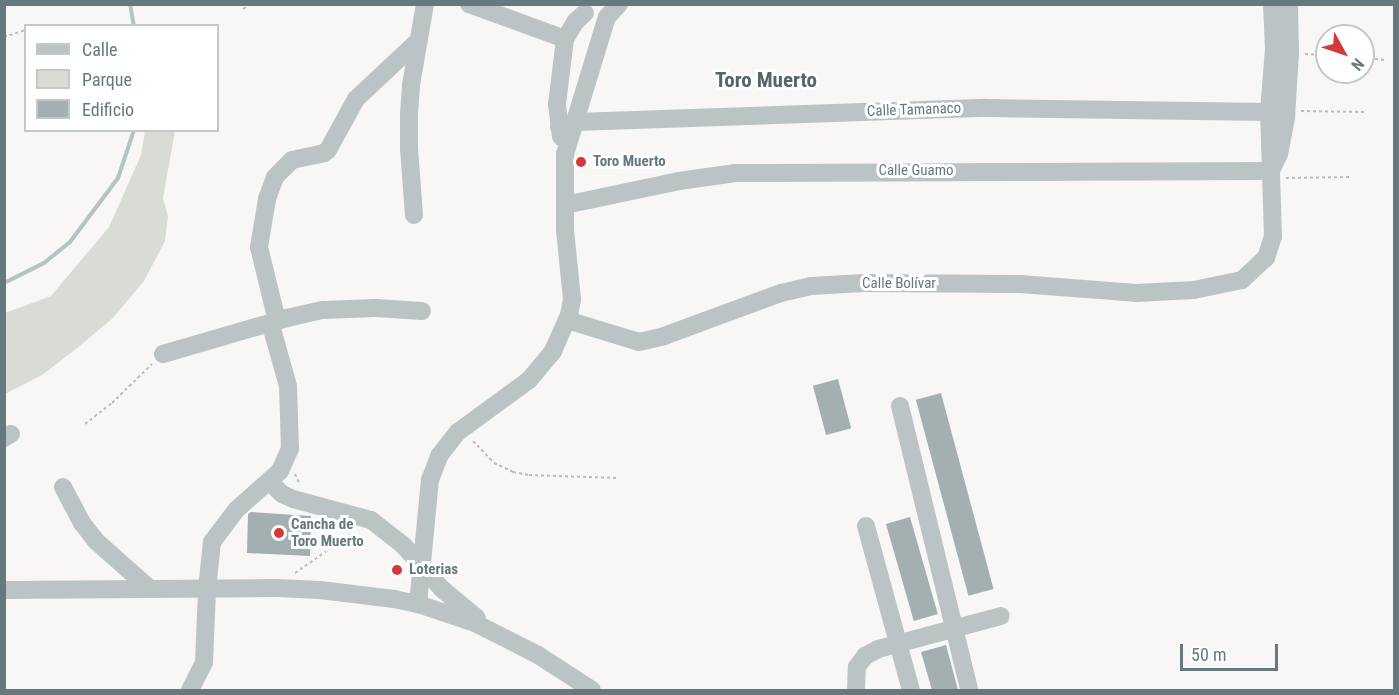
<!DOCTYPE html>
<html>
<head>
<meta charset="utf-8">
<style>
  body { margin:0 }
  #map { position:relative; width:1399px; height:695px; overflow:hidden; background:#f8f7f5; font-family:"Roboto Condensed",sans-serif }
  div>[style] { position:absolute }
  .green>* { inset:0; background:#d9dcd5 }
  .stream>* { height:4px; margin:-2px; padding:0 2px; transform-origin:2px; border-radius:2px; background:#b4c4c4 }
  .building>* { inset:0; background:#a4afb2; transform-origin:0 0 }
  .path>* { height:2px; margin-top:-1px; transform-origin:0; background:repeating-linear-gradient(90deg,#b7bcbd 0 3px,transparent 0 6px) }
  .minor>* { height:18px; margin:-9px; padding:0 9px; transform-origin:9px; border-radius:9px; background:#bcc3c4 }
  .dots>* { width:16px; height:16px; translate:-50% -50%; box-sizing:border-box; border:3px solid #fff; border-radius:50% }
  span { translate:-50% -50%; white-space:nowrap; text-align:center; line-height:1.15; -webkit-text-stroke:6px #fff; paint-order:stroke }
  .street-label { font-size:15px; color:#65797e }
  .poi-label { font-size:15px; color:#65797e; font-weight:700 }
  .left { translate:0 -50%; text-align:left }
  .district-label { font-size:21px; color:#576569; font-weight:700 }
  .frame { position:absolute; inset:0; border:6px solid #65797e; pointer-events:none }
  .legend { position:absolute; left:24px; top:24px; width:195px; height:108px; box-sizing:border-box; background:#fff; border:2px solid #c1c9cb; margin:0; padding:8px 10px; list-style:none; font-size:18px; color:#65797e }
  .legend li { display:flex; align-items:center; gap:12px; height:30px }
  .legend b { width:30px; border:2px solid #c1c9cb }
  .north { position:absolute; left:1315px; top:24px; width:60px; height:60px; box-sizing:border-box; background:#fff; border:2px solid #c1c9cb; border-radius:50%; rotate:130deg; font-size:16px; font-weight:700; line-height:24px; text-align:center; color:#65797e }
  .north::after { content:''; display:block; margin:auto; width:21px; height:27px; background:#d43938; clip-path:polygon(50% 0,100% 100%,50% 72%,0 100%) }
  .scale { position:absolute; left:1180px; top:644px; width:98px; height:27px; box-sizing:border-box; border:3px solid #65797e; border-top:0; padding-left:8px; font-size:18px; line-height:21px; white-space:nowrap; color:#65797e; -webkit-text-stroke:4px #fff; paint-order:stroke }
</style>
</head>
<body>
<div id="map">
  <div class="green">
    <i style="clip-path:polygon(145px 131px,175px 131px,163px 198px,168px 216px,165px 241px,144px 281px,113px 318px,76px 349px,42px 375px,5px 394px,5px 313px,51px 296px,109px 227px,141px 155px)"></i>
  </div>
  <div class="stream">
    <i style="left:130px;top:4px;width:22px;rotate:80deg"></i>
    <i style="left:4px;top:283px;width:45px;rotate:-26.6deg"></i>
    <i style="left:44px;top:263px;width:33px;rotate:-39deg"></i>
    <i style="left:70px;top:242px;width:80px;rotate:-53.1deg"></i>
    <i style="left:118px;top:178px;width:51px;rotate:-71.6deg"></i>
  </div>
  <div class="building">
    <i style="left:838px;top:379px;width:51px;height:26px;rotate:75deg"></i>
    <i style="left:941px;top:393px;width:203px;height:26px;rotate:75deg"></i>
    <i style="clip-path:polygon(251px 512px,311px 516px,310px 556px,247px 553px,248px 514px)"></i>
    <i style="left:910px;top:517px;width:101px;height:25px;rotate:74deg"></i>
    <i style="clip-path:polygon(946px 645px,958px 690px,932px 690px,921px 652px)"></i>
  </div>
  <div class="path">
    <i style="left:243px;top:9px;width:9px;rotate:-32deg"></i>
    <i style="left:4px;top:37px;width:23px;rotate:-18deg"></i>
    <i style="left:1305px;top:54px;width:22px;rotate:3deg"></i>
    <i style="left:1363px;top:58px;width:23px;rotate:5deg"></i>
    <i style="left:1301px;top:111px;width:65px;rotate:0.9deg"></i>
    <i style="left:1286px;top:178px;width:64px;rotate:-0.9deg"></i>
    <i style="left:85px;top:424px;width:34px;rotate:-38deg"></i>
    <i style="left:112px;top:403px;width:56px;rotate:-44.3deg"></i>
    <i style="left:473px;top:441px;width:30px;rotate:46deg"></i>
    <i style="left:494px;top:463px;width:21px;rotate:25deg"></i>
    <i style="left:513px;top:472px;width:16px;rotate:11deg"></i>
    <i style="left:529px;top:475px;width:88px;rotate:2deg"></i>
    <i style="left:295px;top:474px;width:12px;rotate:66deg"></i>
    <i style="left:295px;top:573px;width:72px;rotate:-34.8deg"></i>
  </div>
  <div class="minor">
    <i style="left:469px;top:4px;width:102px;rotate:20deg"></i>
    <i style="left:559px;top:127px;width:18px;rotate:-16deg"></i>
    <i style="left:576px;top:122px;width:410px;rotate:-2deg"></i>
    <i style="left:986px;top:108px;width:283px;rotate:0.8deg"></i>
    <i style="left:561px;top:137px;width:33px;rotate:-97deg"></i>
    <i style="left:557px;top:104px;width:65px;rotate:-83deg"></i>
    <i style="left:565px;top:39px;width:21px;rotate:-59deg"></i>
    <i style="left:576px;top:21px;width:12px;rotate:-42deg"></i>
    <i style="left:565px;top:205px;width:116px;rotate:-11.9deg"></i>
    <i style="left:679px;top:181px;width:57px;rotate:-8.1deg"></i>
    <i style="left:735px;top:173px;width:536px;rotate:-0.21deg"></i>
    <i style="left:1271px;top:171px;width:19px;rotate:-65deg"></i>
    <i style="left:1279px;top:154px;width:38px;rotate:-79deg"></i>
    <i style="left:1286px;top:117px;width:64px;rotate:-86.4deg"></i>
    <i style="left:1290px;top:53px;width:49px;rotate:-91.2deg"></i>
    <i style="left:414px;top:215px;width:66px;rotate:-94.3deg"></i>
    <i style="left:409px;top:149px;width:35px;rotate:-90deg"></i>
    <i style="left:409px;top:114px;width:29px;rotate:-86deg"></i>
    <i style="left:411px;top:85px;width:82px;rotate:-80.2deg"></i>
    <i style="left:567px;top:320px;width:75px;rotate:17deg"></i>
    <i style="left:639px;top:342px;width:26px;rotate:-13deg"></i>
    <i style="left:664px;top:336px;width:125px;rotate:-20.2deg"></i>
    <i style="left:781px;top:293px;width:31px;rotate:-13deg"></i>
    <i style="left:811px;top:286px;width:53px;rotate:-3.2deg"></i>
    <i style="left:864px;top:283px;width:156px;rotate:0.4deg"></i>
    <i style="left:1020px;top:284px;width:116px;rotate:4.4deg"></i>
    <i style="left:1136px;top:293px;width:58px;rotate:-3deg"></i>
    <i style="left:1194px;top:290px;width:49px;rotate:-11.8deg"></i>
    <i style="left:1242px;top:280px;width:33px;rotate:-43deg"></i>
    <i style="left:1266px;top:258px;width:22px;rotate:-72deg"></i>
    <i style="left:1273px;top:237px;width:125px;rotate:-91.8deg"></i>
    <i style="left:1269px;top:112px;width:64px;rotate:-85.5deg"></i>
    <i style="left:1274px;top:48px;width:44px;rotate:-92.6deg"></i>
    <i style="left:277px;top:321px;width:76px;rotate:-103.7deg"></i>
    <i style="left:259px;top:247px;width:49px;rotate:-80.5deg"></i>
    <i style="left:267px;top:199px;width:23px;rotate:-70deg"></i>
    <i style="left:275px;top:177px;width:24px;rotate:-45deg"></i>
    <i style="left:292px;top:160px;width:33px;rotate:-12deg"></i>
    <i style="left:324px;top:153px;width:5px;rotate:-37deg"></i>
    <i style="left:328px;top:150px;width:58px;rotate:-61.2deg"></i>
    <i style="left:356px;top:99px;width:83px;rotate:-43.1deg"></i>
    <i style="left:163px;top:354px;width:129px;rotate:-16.2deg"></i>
    <i style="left:287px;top:318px;width:37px;rotate:-13deg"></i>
    <i style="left:323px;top:310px;width:53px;rotate:-2.2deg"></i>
    <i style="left:376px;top:308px;width:46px;rotate:3.7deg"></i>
    <i style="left:900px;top:406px;width:292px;rotate:76.3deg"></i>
    <i style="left:4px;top:438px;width:8px;rotate:-30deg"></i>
    <i style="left:269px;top:481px;width:18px;rotate:45deg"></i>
    <i style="left:282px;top:494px;width:12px;rotate:24deg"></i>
    <i style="left:293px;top:499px;width:81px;rotate:15.1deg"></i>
    <i style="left:371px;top:520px;width:41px;rotate:38deg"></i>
    <i style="left:403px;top:545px;width:59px;rotate:48.4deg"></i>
    <i style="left:442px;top:589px;width:45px;rotate:39.6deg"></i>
    <i style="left:63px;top:487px;width:41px;rotate:62.2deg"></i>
    <i style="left:82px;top:523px;width:23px;rotate:52deg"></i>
    <i style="left:96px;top:541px;width:72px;rotate:41.6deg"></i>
    <i style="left:866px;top:526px;width:170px;rotate:74.7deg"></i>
    <i style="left:4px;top:590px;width:273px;rotate:-0.4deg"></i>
    <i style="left:277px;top:588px;width:43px;rotate:2.7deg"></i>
    <i style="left:320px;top:590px;width:75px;rotate:6.9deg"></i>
    <i style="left:394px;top:599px;width:25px;rotate:12deg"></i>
    <i style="left:418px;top:604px;width:60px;rotate:18.4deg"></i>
    <i style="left:475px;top:623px;width:71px;rotate:26.9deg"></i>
    <i style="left:538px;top:655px;width:64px;rotate:32.9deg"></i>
    <i style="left:418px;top:604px;width:125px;rotate:-84.5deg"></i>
    <i style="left:430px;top:480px;width:26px;rotate:-69deg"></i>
    <i style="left:439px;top:456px;width:31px;rotate:-52deg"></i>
    <i style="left:458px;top:432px;width:88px;rotate:-36.2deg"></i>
    <i style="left:529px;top:380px;width:38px;rotate:-50deg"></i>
    <i style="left:553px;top:351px;width:39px;rotate:-66deg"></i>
    <i style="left:569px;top:315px;width:16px;rotate:-79deg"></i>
    <i style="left:572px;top:299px;width:69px;rotate:-95.8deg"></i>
    <i style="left:565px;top:230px;width:76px;rotate:-90deg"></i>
    <i style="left:565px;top:154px;width:143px;rotate:-73deg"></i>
    <i style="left:607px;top:17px;width:18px;rotate:-47deg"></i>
    <i style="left:190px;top:690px;width:31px;rotate:-63deg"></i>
    <i style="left:204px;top:662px;width:73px;rotate:-87.6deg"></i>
    <i style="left:207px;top:589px;width:47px;rotate:-83.9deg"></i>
    <i style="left:212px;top:542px;width:40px;rotate:-53deg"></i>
    <i style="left:236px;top:510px;width:59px;rotate:-41.6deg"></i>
    <i style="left:280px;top:471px;width:24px;rotate:-66deg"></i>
    <i style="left:290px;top:449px;width:63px;rotate:-91.8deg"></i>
    <i style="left:288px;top:386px;width:66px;rotate:-105.7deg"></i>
    <i style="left:856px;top:690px;width:23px;rotate:-88deg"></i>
    <i style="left:857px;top:667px;width:14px;rotate:-54deg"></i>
    <i style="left:865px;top:656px;width:15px;rotate:-28deg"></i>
    <i style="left:878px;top:649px;width:127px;rotate:-15deg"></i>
  </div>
  <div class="dots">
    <i style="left:581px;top:162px;background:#d43938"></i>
    <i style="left:279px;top:533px;background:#d43938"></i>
    <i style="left:397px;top:570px;background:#d43938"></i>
  </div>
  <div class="street-label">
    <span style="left:914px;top:110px;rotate:-2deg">Calle Tamanaco</span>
    <span style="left:916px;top:171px">Calle Guamo</span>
    <span style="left:899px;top:284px">Calle Bolívar</span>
  </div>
  <div class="poi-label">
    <span class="left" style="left:593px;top:162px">Toro Muerto</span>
    <span class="left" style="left:291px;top:533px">Cancha de<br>Toro Muerto</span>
    <span class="left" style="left:409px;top:570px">Loterias</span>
  </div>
  <div class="district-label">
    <span style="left:766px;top:80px">Toro Muerto</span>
  </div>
  <div class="frame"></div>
  <ul class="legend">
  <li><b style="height:8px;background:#bcc3c4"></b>Calle</li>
  <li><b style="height:16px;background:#d9dcd5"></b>Parque</li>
  <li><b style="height:16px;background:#a4afb2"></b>Edificio</li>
  </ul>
  <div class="north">N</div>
  <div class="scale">50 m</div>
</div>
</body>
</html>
